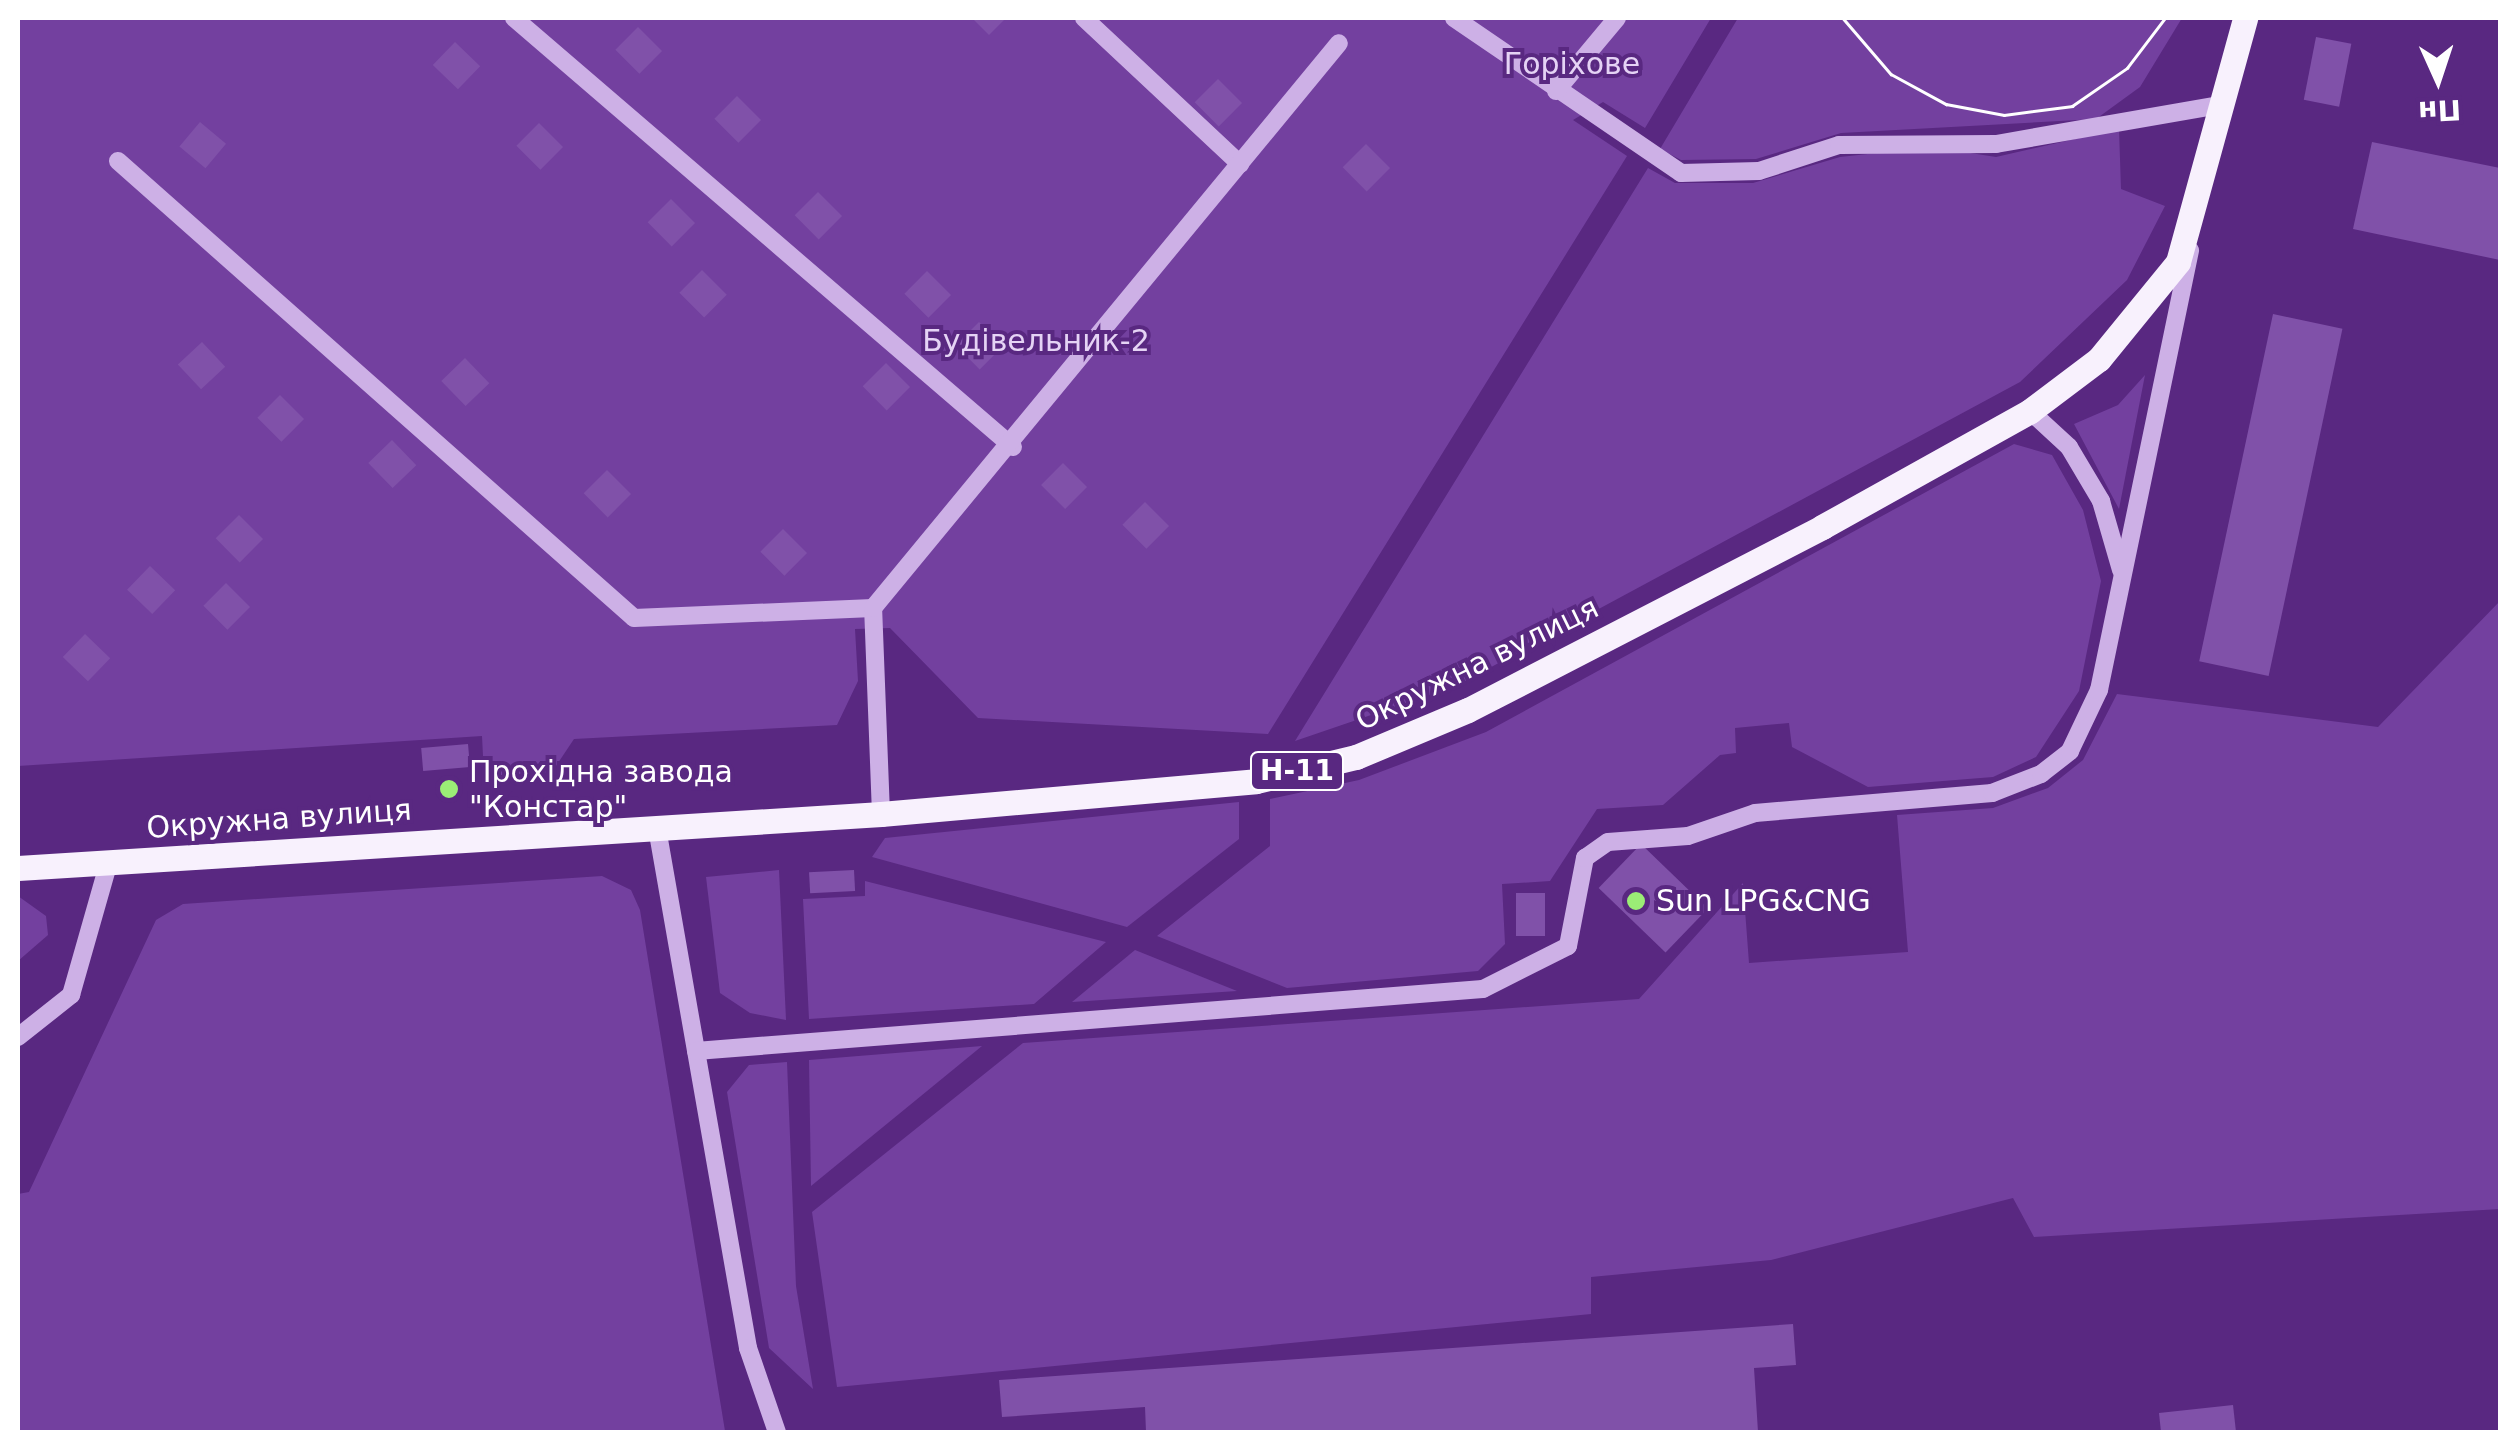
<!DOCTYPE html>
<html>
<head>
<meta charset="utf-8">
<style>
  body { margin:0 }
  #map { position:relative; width:2518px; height:1450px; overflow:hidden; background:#592881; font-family:"DejaVu Sans",sans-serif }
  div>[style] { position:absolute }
  .green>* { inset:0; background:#73409f }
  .building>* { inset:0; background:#8051a9; transform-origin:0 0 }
  .minor>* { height:18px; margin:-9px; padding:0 9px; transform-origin:9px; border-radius:9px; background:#cdb0e6 }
  .major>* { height:25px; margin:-12.5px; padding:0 12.5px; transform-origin:12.5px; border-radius:12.5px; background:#f8f1fd }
  .tram>* { height:2.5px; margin:-1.25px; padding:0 1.25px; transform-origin:1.25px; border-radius:1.25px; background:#fff }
  .dots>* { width:28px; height:28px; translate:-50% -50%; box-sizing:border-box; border:5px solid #592881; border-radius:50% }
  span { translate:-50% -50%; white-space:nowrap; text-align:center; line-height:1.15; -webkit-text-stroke:8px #592881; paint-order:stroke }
  .shield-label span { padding:2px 8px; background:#592881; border:2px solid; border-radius:8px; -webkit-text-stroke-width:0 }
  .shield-label { font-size:28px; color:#fff; font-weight:700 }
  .park-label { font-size:30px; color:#e5d3f5 }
  .street-label { font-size:30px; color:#fff }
  .poi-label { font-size:30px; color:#fff }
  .left { translate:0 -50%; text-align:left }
  .frame { position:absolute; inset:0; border:20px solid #fff; pointer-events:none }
  .north { position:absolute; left:2388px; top:30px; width:100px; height:100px; -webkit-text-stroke:8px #592881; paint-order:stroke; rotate:177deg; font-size:28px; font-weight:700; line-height:40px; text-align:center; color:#fff }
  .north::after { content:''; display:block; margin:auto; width:35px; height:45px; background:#fff; clip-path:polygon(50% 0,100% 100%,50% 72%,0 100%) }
</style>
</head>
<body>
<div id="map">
  <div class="green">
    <i style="clip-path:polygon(18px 18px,1711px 18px,1645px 128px,1603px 102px,1573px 120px,1627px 156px,1268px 734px,978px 718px,890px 628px,855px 629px,858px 681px,837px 725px,574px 739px,552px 772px,484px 776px,482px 736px,18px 766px)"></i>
    <i style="clip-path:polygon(1738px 18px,2182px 18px,2140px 87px,2096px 119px,1841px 133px,1756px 159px,1681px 160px,1660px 149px)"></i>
    <i style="clip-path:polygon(2119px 129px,2121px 189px,2165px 206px,2127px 280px,2020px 382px,1456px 686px,1295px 741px,1648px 168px,1675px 183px,1753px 183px,1840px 157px,1932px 147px,1996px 157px)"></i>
    <i style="clip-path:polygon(2145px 375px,2119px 509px,2074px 424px,2118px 405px)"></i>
    <i style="clip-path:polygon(2014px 444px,2052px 455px,2083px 510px,2101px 581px,2079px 691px,2036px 757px,1993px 777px,1868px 787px,1792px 747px,1789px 723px,1735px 728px,1736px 753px,1720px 755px,1663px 805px,1597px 809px,1550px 881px,1502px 884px,1505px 944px,1478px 971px,1287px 988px,1157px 936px,1270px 846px,1270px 799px,1359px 780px,1486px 732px)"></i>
    <i style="clip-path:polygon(2500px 601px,2500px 1209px,2034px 1237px,2013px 1198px,1771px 1260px,1591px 1277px,1591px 1314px,837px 1387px,812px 1212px,1023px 1043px,1639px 999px,1743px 883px,1749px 963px,1908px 952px,1897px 815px,1993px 808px,2048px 788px,2083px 760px,2117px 694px,2378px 727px)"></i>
    <i style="clip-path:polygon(1239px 802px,1239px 839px,1127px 927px,872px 857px,885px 838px)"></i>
    <i style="clip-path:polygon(779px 870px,786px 1020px,750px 1013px,720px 993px,706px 877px)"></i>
    <i style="clip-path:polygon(602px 876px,631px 890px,640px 910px,725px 1431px,18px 1432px,18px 1194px,29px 1192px,156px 920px,183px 904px)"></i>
    <i style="clip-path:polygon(865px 881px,1106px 942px,1034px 1004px,809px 1019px,803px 899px,865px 896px)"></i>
    <i style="clip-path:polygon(18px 896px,46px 916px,48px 935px,18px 961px)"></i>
    <i style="clip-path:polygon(1135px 950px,1237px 991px,1072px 1002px)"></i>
    <i style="clip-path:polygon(982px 1046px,811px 1186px,809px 1060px)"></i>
    <i style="clip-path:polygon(787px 1062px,796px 1286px,813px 1389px,769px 1348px,727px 1092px,749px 1065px)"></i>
  </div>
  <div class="building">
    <i style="clip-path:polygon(972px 18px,1006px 18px,989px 35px)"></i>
    <i style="left:638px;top:27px;width:34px;height:32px;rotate:45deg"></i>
    <i style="left:2316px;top:37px;width:36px;height:64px;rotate:11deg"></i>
    <i style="left:455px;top:42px;width:35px;height:32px;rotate:44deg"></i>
    <i style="left:1218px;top:79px;width:34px;height:33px;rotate:45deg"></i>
    <i style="left:737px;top:96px;width:34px;height:32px;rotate:45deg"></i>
    <i style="left:200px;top:122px;width:34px;height:32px;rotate:40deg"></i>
    <i style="left:539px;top:123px;width:34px;height:32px;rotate:45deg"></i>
    <i style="clip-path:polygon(2372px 142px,2500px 168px,2500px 260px,2353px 229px)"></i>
    <i style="left:1366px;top:144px;width:34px;height:33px;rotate:45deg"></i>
    <i style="left:818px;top:192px;width:34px;height:33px;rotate:45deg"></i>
    <i style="left:671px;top:199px;width:34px;height:33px;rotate:45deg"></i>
    <i style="left:702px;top:270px;width:35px;height:32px;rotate:45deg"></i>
    <i style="left:927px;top:271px;width:34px;height:32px;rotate:45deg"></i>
    <i style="left:2273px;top:314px;width:71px;height:355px;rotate:12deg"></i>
    <i style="left:979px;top:322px;width:34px;height:33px;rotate:45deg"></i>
    <i style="left:202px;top:342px;width:34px;height:33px;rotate:47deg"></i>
    <i style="left:465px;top:358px;width:35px;height:33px;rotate:46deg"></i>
    <i style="left:886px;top:363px;width:34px;height:33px;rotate:45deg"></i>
    <i style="left:280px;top:395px;width:34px;height:32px;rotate:45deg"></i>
    <i style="left:392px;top:440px;width:35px;height:33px;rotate:46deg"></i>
    <i style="left:1063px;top:463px;width:34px;height:31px;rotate:45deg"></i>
    <i style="left:607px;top:470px;width:34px;height:33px;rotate:45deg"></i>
    <i style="left:1145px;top:502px;width:34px;height:32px;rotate:45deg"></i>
    <i style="left:239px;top:515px;width:34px;height:33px;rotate:45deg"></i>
    <i style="left:783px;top:529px;width:34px;height:32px;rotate:45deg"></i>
    <i style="left:150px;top:566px;width:35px;height:33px;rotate:44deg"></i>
    <i style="left:226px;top:583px;width:34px;height:32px;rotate:45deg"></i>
    <i style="left:85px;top:634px;width:35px;height:32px;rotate:44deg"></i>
    <i style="left:468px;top:744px;width:23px;height:47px;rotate:85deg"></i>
    <i style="left:1641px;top:844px;width:93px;height:61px;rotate:44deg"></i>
    <i style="left:854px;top:870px;width:21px;height:45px;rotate:87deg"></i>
    <i style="left:1516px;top:893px;width:29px;height:43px"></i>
    <i style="clip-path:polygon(1793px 1324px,1796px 1365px,1754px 1368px,1758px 1432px,1146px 1432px,1145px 1407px,1002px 1417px,999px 1380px)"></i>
    <i style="clip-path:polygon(2233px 1405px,2236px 1432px,2161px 1432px,2159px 1413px)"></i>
  </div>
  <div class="minor">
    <i style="left:514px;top:18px;width:658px;rotate:40.69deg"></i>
    <i style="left:1084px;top:18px;width:214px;rotate:43.1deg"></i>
    <i style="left:1454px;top:18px;width:275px;rotate:34.3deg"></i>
    <i style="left:1681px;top:173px;width:78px;rotate:-1.5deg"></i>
    <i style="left:1759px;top:171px;width:84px;rotate:-18deg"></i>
    <i style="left:1839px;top:145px;width:157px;rotate:-0.4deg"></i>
    <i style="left:1996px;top:144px;width:232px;rotate:-9.9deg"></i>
    <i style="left:1556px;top:91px;width:95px;rotate:-50.1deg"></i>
    <i style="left:118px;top:161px;width:689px;rotate:41.53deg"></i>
    <i style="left:634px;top:618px;width:239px;rotate:-2.4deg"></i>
    <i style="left:2030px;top:411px;width:53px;rotate:42.7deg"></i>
    <i style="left:2069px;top:447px;width:63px;rotate:59.3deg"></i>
    <i style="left:2101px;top:501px;width:72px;rotate:73.8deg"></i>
    <i style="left:881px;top:814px;width:206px;rotate:-92.2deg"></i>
    <i style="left:873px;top:608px;width:732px;rotate:-50.48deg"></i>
    <i style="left:657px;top:828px;width:528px;rotate:80.07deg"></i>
    <i style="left:748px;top:1348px;width:89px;rotate:71deg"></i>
    <i style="left:18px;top:1037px;width:68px;rotate:-38.4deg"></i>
    <i style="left:71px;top:995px;width:138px;rotate:-74.1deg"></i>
    <i style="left:696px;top:1051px;width:789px;rotate:-4.5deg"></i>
    <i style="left:1483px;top:989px;width:95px;rotate:-26.8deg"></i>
    <i style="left:1568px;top:946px;width:90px;rotate:-79.1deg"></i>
    <i style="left:1585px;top:858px;width:28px;rotate:-35deg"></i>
    <i style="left:1608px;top:842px;width:80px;rotate:-4.3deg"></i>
    <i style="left:1688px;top:836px;width:71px;rotate:-18.9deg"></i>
    <i style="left:1755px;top:813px;width:238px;rotate:-4.8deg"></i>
    <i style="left:1992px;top:793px;width:53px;rotate:-21.2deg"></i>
    <i style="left:2041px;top:774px;width:37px;rotate:-38deg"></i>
    <i style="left:2070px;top:751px;width:68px;rotate:-64.6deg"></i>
    <i style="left:2099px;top:690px;width:449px;rotate:-78.3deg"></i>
  </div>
  <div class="major">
    <i style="left:18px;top:868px;width:865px;rotate:-3.58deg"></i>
    <i style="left:881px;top:814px;width:376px;rotate:-5deg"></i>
    <i style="left:1256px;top:781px;width:103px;rotate:-13.5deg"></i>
    <i style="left:1356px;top:757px;width:121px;rotate:-22.8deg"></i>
    <i style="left:1468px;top:710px;width:399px;rotate:-27.3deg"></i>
    <i style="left:1822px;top:527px;width:238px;rotate:-29.1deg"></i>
    <i style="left:2030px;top:411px;width:86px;rotate:-37deg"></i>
    <i style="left:2099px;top:359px;width:125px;rotate:-50.8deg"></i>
    <i style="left:2178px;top:262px;width:253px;rotate:-74.6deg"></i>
  </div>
  <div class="tram">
    <i style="left:1843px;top:18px;width:74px;rotate:49.4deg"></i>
    <i style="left:1891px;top:74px;width:63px;rotate:28.6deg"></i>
    <i style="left:1946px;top:104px;width:59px;rotate:10.7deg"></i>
    <i style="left:2004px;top:115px;width:69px;rotate:-7.5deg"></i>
    <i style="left:2072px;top:106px;width:67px;rotate:-34.6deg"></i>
    <i style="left:2127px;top:68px;width:63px;rotate:-52.8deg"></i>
  </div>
  <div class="dots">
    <i style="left:449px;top:789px;background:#9bed76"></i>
    <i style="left:1636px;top:901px;background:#9bed76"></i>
  </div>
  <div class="shield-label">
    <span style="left:1297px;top:771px">Н-11</span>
  </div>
  <div class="park-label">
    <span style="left:1572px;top:64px">Горіхове</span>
    <span style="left:1036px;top:341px">Будівельник-2</span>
  </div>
  <div class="street-label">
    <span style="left:1477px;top:664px;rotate:-26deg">Окружна вулиця</span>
    <span style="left:279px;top:819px;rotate:-4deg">Окружна вулиця</span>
  </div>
  <div class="poi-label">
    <span class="left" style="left:469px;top:789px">Прохідна завода<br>"Констар"</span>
    <span class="left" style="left:1656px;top:901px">Sun LPG&amp;CNG</span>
  </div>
  <div class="frame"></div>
  <div class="north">Пн</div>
</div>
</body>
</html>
